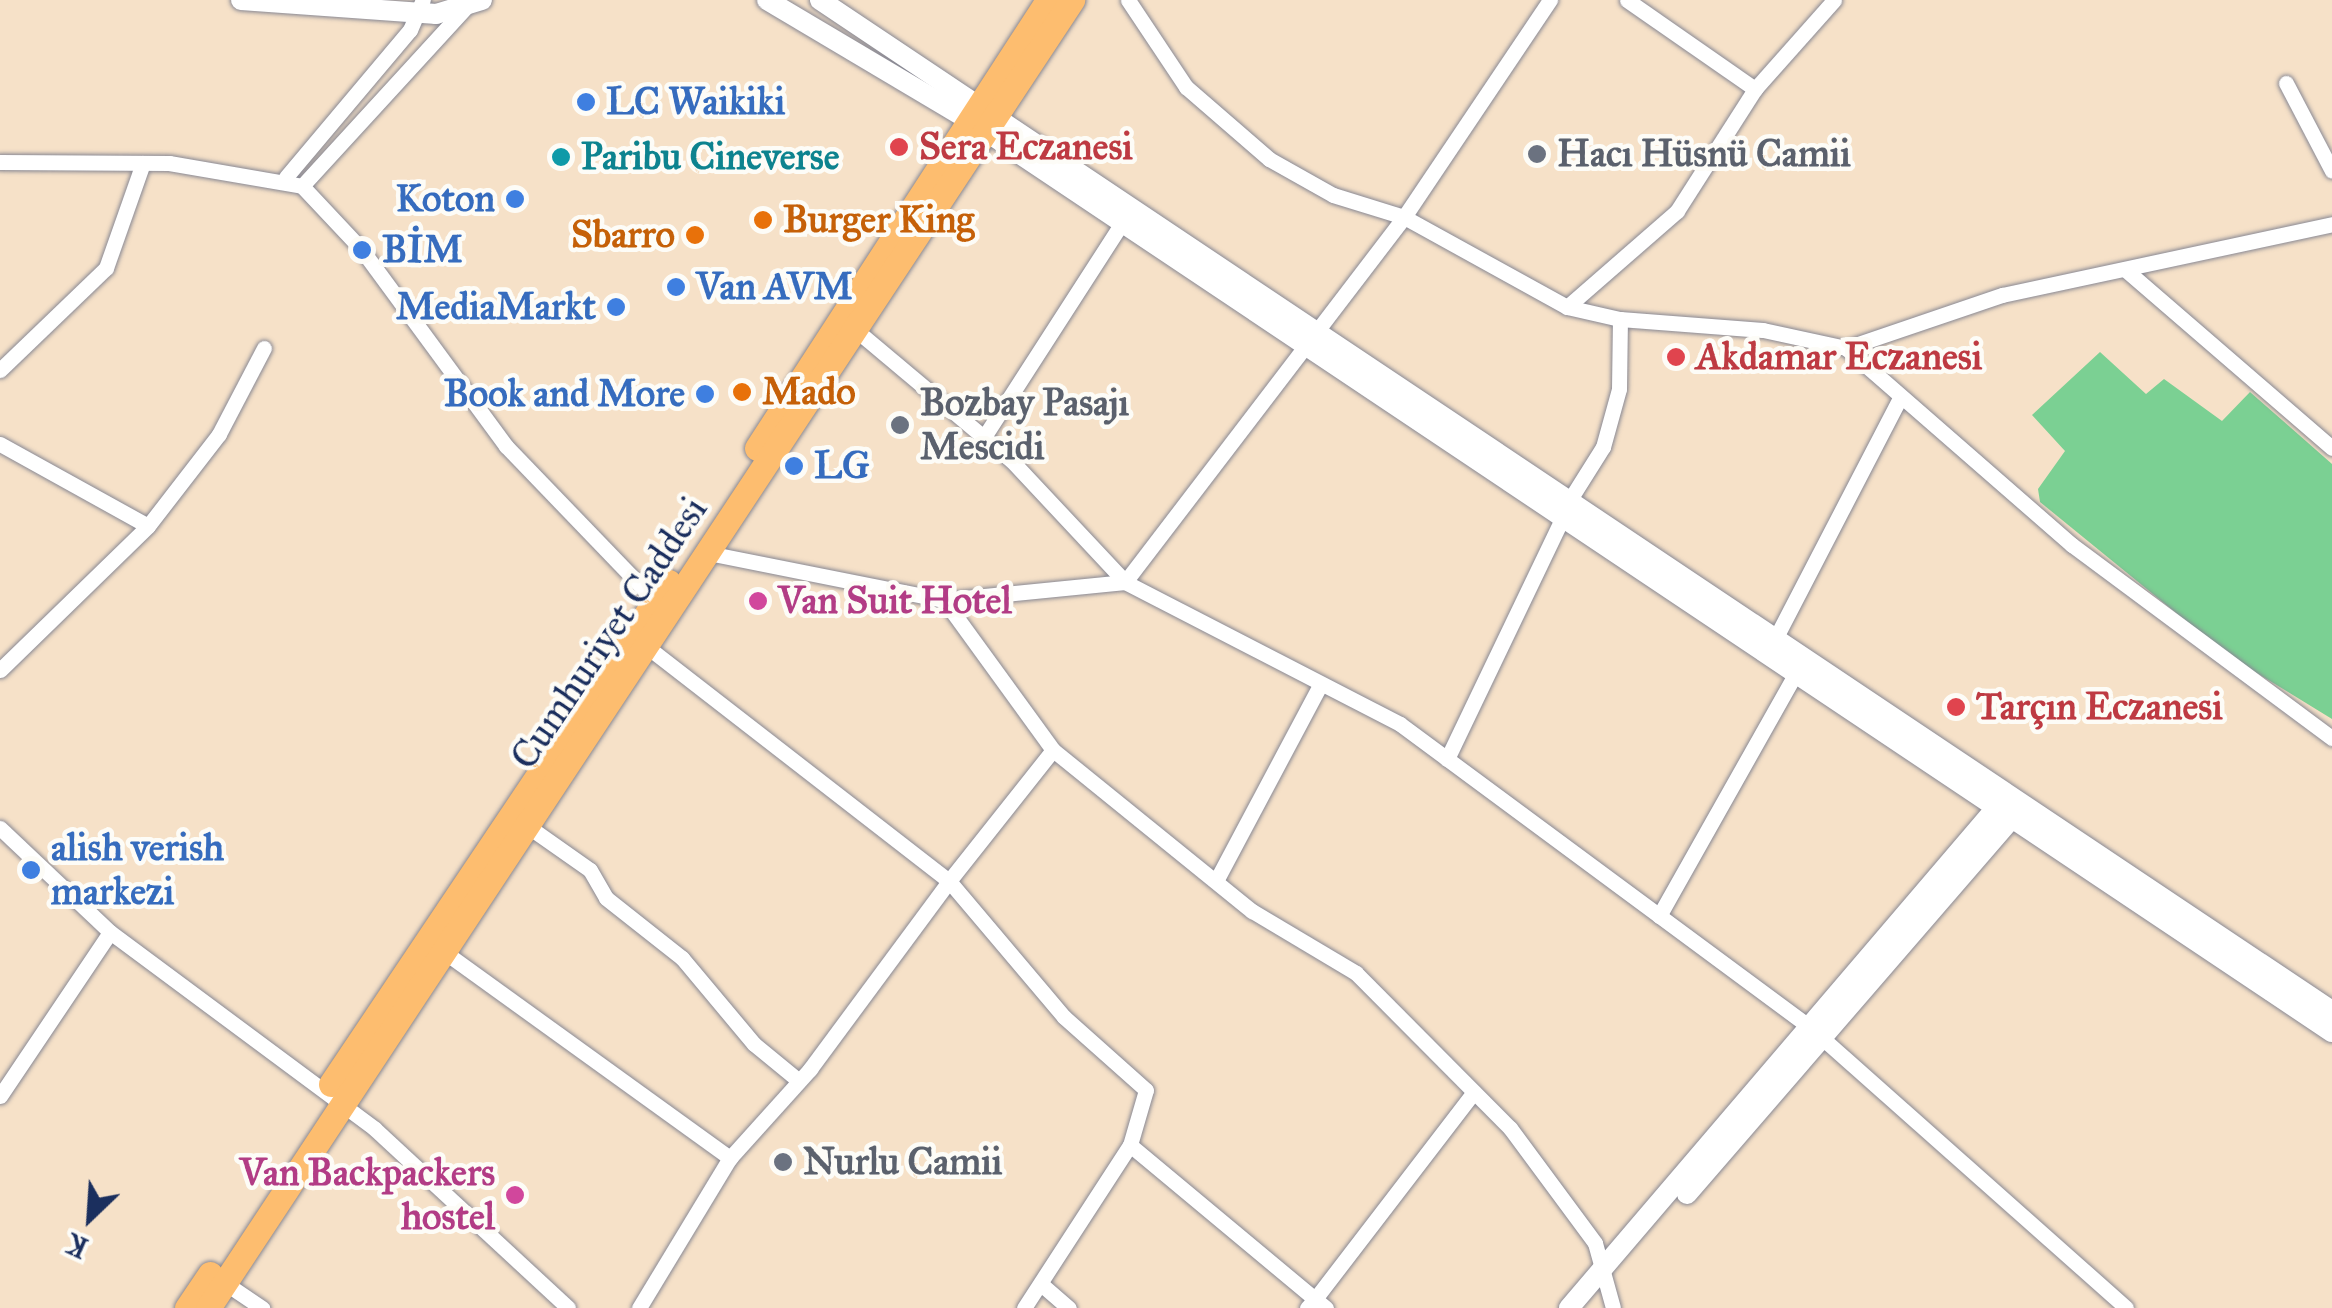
<!DOCTYPE html>
<html>
<head>
<meta charset="utf-8">
<style>
  body { margin:0 }
  #map { position:relative; width:2332px; height:1308px; overflow:hidden; background:#f6e1c8; font-family:"IM FELL Great Primer",serif }
  div>[style] { position:absolute }
  .green>* { inset:0; background:#7bd093 }
  .roads { filter:drop-shadow(0 0 2px #888893) drop-shadow(0 0 2px #888893) }
  .minor>* { height:15px; margin:-7.5px; padding:0 7.5px; transform-origin:7.5px; border-radius:7.5px; background:#fff }
  .tertiary>* { height:20px; margin:-10px; padding:0 10px; transform-origin:10px; border-radius:10px; background:#fff }
  .primary>* { height:25px; margin:-12.5px; padding:0 12.5px; transform-origin:12.5px; border-radius:12.5px; background:#fdbd6f }
  .dots>* { width:28px; height:28px; translate:-50% -50%; box-sizing:border-box; border:5px solid #fdfcf7; border-radius:50% }
  span { translate:-50% -50%; white-space:nowrap; text-align:center; line-height:1.15; -webkit-text-stroke:9px #fdfcf7; paint-order:stroke }
  .shop-label { font-size:38px; color:#366cbe; font-weight:700 }
  .left { translate:0 -50%; text-align:left }
  .right { translate:-100% -50%; text-align:right }
  .health-label { font-size:38px; color:#be3a42; font-weight:700 }
  .worship-label { font-size:38px; color:#5b616d; font-weight:700 }
  .culture-label { font-size:38px; color:#0d838f; font-weight:700 }
  .food-label { font-size:38px; color:#c56008; font-weight:700 }
  .hotel-label { font-size:38px; color:#b23c85; font-weight:700 }
  .street-label { font-size:38px; color:#1b2f5e }
  .north { position:absolute; left:40px; top:1168px; width:100px; height:100px; -webkit-text-stroke:8px #fdfcf7; paint-order:stroke; rotate:205deg; font-size:28px; font-weight:700; line-height:40px; text-align:center; color:#1b2f5e }
  .north::after { content:''; display:block; margin:auto; width:35px; height:45px; background:#1b2f5e; clip-path:polygon(50% 0,100% 100%,50% 72%,0 100%) }
</style>
</head>
<body>
<div id="map">
  <div class="green">
    <i style="clip-path:polygon(2100px 352px,2146px 394px,2164px 379px,2222px 421px,2250px 392px,2332px 464px,2332px 719px,2229px 656px,2040px 502px,2038px 489px,2065px 451px,2032px 415px)"></i>
  </div>
  <div class="roads">
    <div class="minor">
      <i style="left:1128px;top:0;width:105px;rotate:56.3deg"></i>
      <i style="left:1186px;top:87px;width:110px;rotate:40.9deg"></i>
      <i style="left:1269px;top:159px;width:73px;rotate:29.4deg"></i>
      <i style="left:1333px;top:195px;width:74px;rotate:17.2deg"></i>
      <i style="left:1404px;top:217px;width:186px;rotate:28.9deg"></i>
      <i style="left:1567px;top:307px;width:54px;rotate:12.8deg"></i>
      <i style="left:1620px;top:319px;width:143px;rotate:4.4deg"></i>
      <i style="left:1763px;top:330px;width:85px;rotate:12.2deg"></i>
      <i style="left:1846px;top:348px;width:165px;rotate:-18.8deg"></i>
      <i style="left:2002px;top:295px;width:338px;rotate:-12.1deg"></i>
      <i style="left:1627px;top:0;width:156px;rotate:34.8deg"></i>
      <i style="left:2286px;top:83px;width:99px;rotate:62.4deg"></i>
      <i style="left:0;top:162px;width:169px;rotate:0.3deg"></i>
      <i style="left:169px;top:163px;width:135px;rotate:9.8deg"></i>
      <i style="left:302px;top:186px;width:88px;rotate:46.8deg"></i>
      <i style="left:362px;top:250px;width:243px;rotate:53.7deg"></i>
      <i style="left:506px;top:446px;width:215px;rotate:46.1deg"></i>
      <i style="left:286px;top:177px;width:192px;rotate:-49.9deg"></i>
      <i style="left:410px;top:30px;width:33px;rotate:-67deg"></i>
      <i style="left:302px;top:186px;width:246px;rotate:-47.5deg"></i>
      <i style="left:2127px;top:271px;width:271px;rotate:40.8deg"></i>
      <i style="left:1567px;top:307px;width:146px;rotate:-41.1deg"></i>
      <i style="left:1677px;top:211px;width:145px;rotate:-57.4deg"></i>
      <i style="left:1755px;top:89px;width:119px;rotate:-48.4deg"></i>
      <i style="left:856px;top:330px;width:202px;rotate:40deg"></i>
      <i style="left:1011px;top:460px;width:167px;rotate:46.9deg"></i>
      <i style="left:1125px;top:582px;width:309px;rotate:27.3deg"></i>
      <i style="left:1400px;top:724px;width:511px;rotate:36.49deg"></i>
      <i style="left:1811px;top:1028px;width:421px;rotate:41.6deg"></i>
      <i style="left:1846px;top:348px;width:300px;rotate:41.1deg"></i>
      <i style="left:2072px;top:545px;width:324px;rotate:36.6deg"></i>
      <i style="left:0;top:370px;width:147px;rotate:-43.9deg"></i>
      <i style="left:106px;top:268px;width:111px;rotate:-70.6deg"></i>
      <i style="left:984px;top:437px;width:251px;rotate:-57.2deg"></i>
      <i style="left:0;top:444px;width:169px;rotate:29deg"></i>
      <i style="left:1569px;top:501px;width:64px;rotate:-57.8deg"></i>
      <i style="left:1603px;top:447px;width:60px;rotate:-74.6deg"></i>
      <i style="left:1619px;top:389px;width:70px;rotate:-89.2deg"></i>
      <i style="left:708px;top:553px;width:241px;rotate:11.3deg"></i>
      <i style="left:944px;top:600px;width:182px;rotate:-5.7deg"></i>
      <i style="left:1125px;top:582px;width:459px;rotate:-52.6deg"></i>
      <i style="left:1404px;top:217px;width:262px;rotate:-56.1deg"></i>
      <i style="left:944px;top:600px;width:185px;rotate:54deg"></i>
      <i style="left:1774px;top:641px;width:271px;rotate:-62.6deg"></i>
      <i style="left:0;top:670px;width:206px;rotate:-44.2deg"></i>
      <i style="left:148px;top:526px;width:116px;rotate:-52.3deg"></i>
      <i style="left:219px;top:434px;width:97px;rotate:-62.4deg"></i>
      <i style="left:1447px;top:759px;width:268px;rotate:-64.4deg"></i>
      <i style="left:526px;top:825px;width:78px;rotate:35.1deg"></i>
      <i style="left:590px;top:870px;width:32px;rotate:60deg"></i>
      <i style="left:606px;top:898px;width:97px;rotate:38.3deg"></i>
      <i style="left:682px;top:958px;width:112px;rotate:50.1deg"></i>
      <i style="left:754px;top:1044px;width:58px;rotate:39.4deg"></i>
      <i style="left:0;top:828px;width:151px;rotate:43.4deg"></i>
      <i style="left:110px;top:932px;width:330px;rotate:36.6deg"></i>
      <i style="left:375px;top:1129px;width:263px;rotate:42.8deg"></i>
      <i style="left:1217px;top:879px;width:220px;rotate:-62deg"></i>
      <i style="left:1659px;top:916px;width:279px;rotate:-60.6deg"></i>
      <i style="left:443px;top:951px;width:354px;rotate:35.8deg"></i>
      <i style="left:0;top:1096px;width:197px;rotate:-56.1deg"></i>
      <i style="left:1130px;top:1145px;width:241px;rotate:39.8deg"></i>
      <i style="left:1315px;top:1299px;width:12px;rotate:132deg"></i>
      <i style="left:225px;top:1283px;width:45px;rotate:34deg"></i>
      <i style="left:1041px;top:1284px;width:37px;rotate:41deg"></i>
      <i style="left:639px;top:1308px;width:175px;rotate:-58.8deg"></i>
      <i style="left:730px;top:1158px;width:120px;rotate:-48deg"></i>
      <i style="left:810px;top:1069px;width:234px;rotate:-53.5deg"></i>
      <i style="left:949px;top:881px;width:383px;rotate:-142.2deg"></i>
      <i style="left:1024px;top:1308px;width:194px;rotate:-57deg"></i>
      <i style="left:1130px;top:1145px;width:57px;rotate:-73.8deg"></i>
      <i style="left:1146px;top:1090px;width:110px;rotate:-138.3deg"></i>
      <i style="left:1064px;top:1017px;width:178px;rotate:-130.2deg"></i>
      <i style="left:949px;top:881px;width:167px;rotate:-51.6deg"></i>
      <i style="left:1053px;top:750px;width:256px;rotate:39deg"></i>
      <i style="left:1252px;top:911px;width:121px;rotate:30.8deg"></i>
      <i style="left:1356px;top:973px;width:218px;rotate:45.2deg"></i>
      <i style="left:1510px;top:1128px;width:143px;rotate:53.5deg"></i>
      <i style="left:1595px;top:1243px;width:67px;rotate:74.5deg"></i>
      <i style="left:1326px;top:1308px;width:14px;rotate:-141deg"></i>
      <i style="left:1315px;top:1299px;width:260px;rotate:-52.5deg"></i>
    </div>
    <div class="tertiary">
      <i style="left:241px;top:0;width:196px;rotate:4.1deg"></i>
      <i style="left:436px;top:14px;width:48px;rotate:-16.9deg"></i>
      <i style="left:767px;top:0;width:235px;rotate:30.7deg"></i>
      <i style="left:969px;top:120px;width:1640px;rotate:33.79deg"></i>
      <i style="left:820px;top:0;width:1819px;rotate:33.77deg"></i>
      <i style="left:1687px;top:1194px;width:506px;rotate:-49.17deg"></i>
      <i style="left:1569px;top:1308px;width:667px;rotate:-49.5deg"></i>
    </div>
    <div class="primary">
      <i style="left:757px;top:448px;width:534px;rotate:-56.99deg"></i>
      <i style="left:331px;top:1084px;width:605px;rotate:-56.13deg"></i>
      <i style="left:187px;top:1308px;width:41px;rotate:-55.9deg"></i>
      <i style="left:208px;top:1308px;width:1568px;rotate:-56.55deg"></i>
    </div>
  </div>
  <div class="dots">
    <i style="left:586px;top:102px;background:#3f7fe0"></i>
    <i style="left:899px;top:147px;background:#e0444e"></i>
    <i style="left:1537px;top:154px;background:#6b7280"></i>
    <i style="left:561px;top:157px;background:#0f9aa8"></i>
    <i style="left:515px;top:199px;background:#3f7fe0"></i>
    <i style="left:763px;top:220px;background:#e8710a"></i>
    <i style="left:695px;top:235px;background:#e8710a"></i>
    <i style="left:362px;top:250px;background:#3f7fe0"></i>
    <i style="left:676px;top:287px;background:#3f7fe0"></i>
    <i style="left:616px;top:307px;background:#3f7fe0"></i>
    <i style="left:1676px;top:357px;background:#e0444e"></i>
    <i style="left:742px;top:392px;background:#e8710a"></i>
    <i style="left:705px;top:394px;background:#3f7fe0"></i>
    <i style="left:900px;top:425px;background:#6b7280"></i>
    <i style="left:794px;top:466px;background:#3f7fe0"></i>
    <i style="left:758px;top:601px;background:#d1479c"></i>
    <i style="left:1956px;top:707px;background:#e0444e"></i>
    <i style="left:31px;top:870px;background:#3f7fe0"></i>
    <i style="left:783px;top:1162px;background:#6b7280"></i>
    <i style="left:515px;top:1195px;background:#d1479c"></i>
  </div>
  <div class="shop-label">
    <span class="left" style="left:606px;top:102px">LC Waikiki</span>
    <span class="right" style="left:495px;top:199px">Koton</span>
    <span class="left" style="left:382px;top:250px">BİM</span>
    <span class="left" style="left:696px;top:287px">Van AVM</span>
    <span class="right" style="left:596px;top:307px">MediaMarkt</span>
    <span class="right" style="left:685px;top:394px">Book and More</span>
    <span class="left" style="left:814px;top:466px">LG</span>
    <span class="left" style="left:51px;top:870px">alish verish<br>markezi</span>
  </div>
  <div class="health-label">
    <span class="left" style="left:919px;top:147px">Sera Eczanesi</span>
    <span class="left" style="left:1696px;top:357px">Akdamar Eczanesi</span>
    <span class="left" style="left:1976px;top:707px">Tarçın Eczanesi</span>
  </div>
  <div class="worship-label">
    <span class="left" style="left:1557px;top:154px">Hacı Hüsnü Camii</span>
    <span class="left" style="left:920px;top:425px">Bozbay Pasajı<br>Mescidi</span>
    <span class="left" style="left:803px;top:1162px">Nurlu Camii</span>
  </div>
  <div class="culture-label">
    <span class="left" style="left:581px;top:157px">Paribu Cineverse</span>
  </div>
  <div class="food-label">
    <span class="left" style="left:783px;top:220px">Burger King</span>
    <span class="right" style="left:675px;top:235px">Sbarro</span>
    <span class="left" style="left:762px;top:392px">Mado</span>
  </div>
  <div class="hotel-label">
    <span class="left" style="left:778px;top:601px">Van Suit Hotel</span>
    <span class="right" style="left:495px;top:1195px">Van Backpackers<br>hostel</span>
  </div>
  <div class="street-label">
    <span style="left:609px;top:633px;rotate:-56deg">Cumhuriyet Caddesi</span>
  </div>
  <div class="north">K</div>
</div>
</body>
</html>
